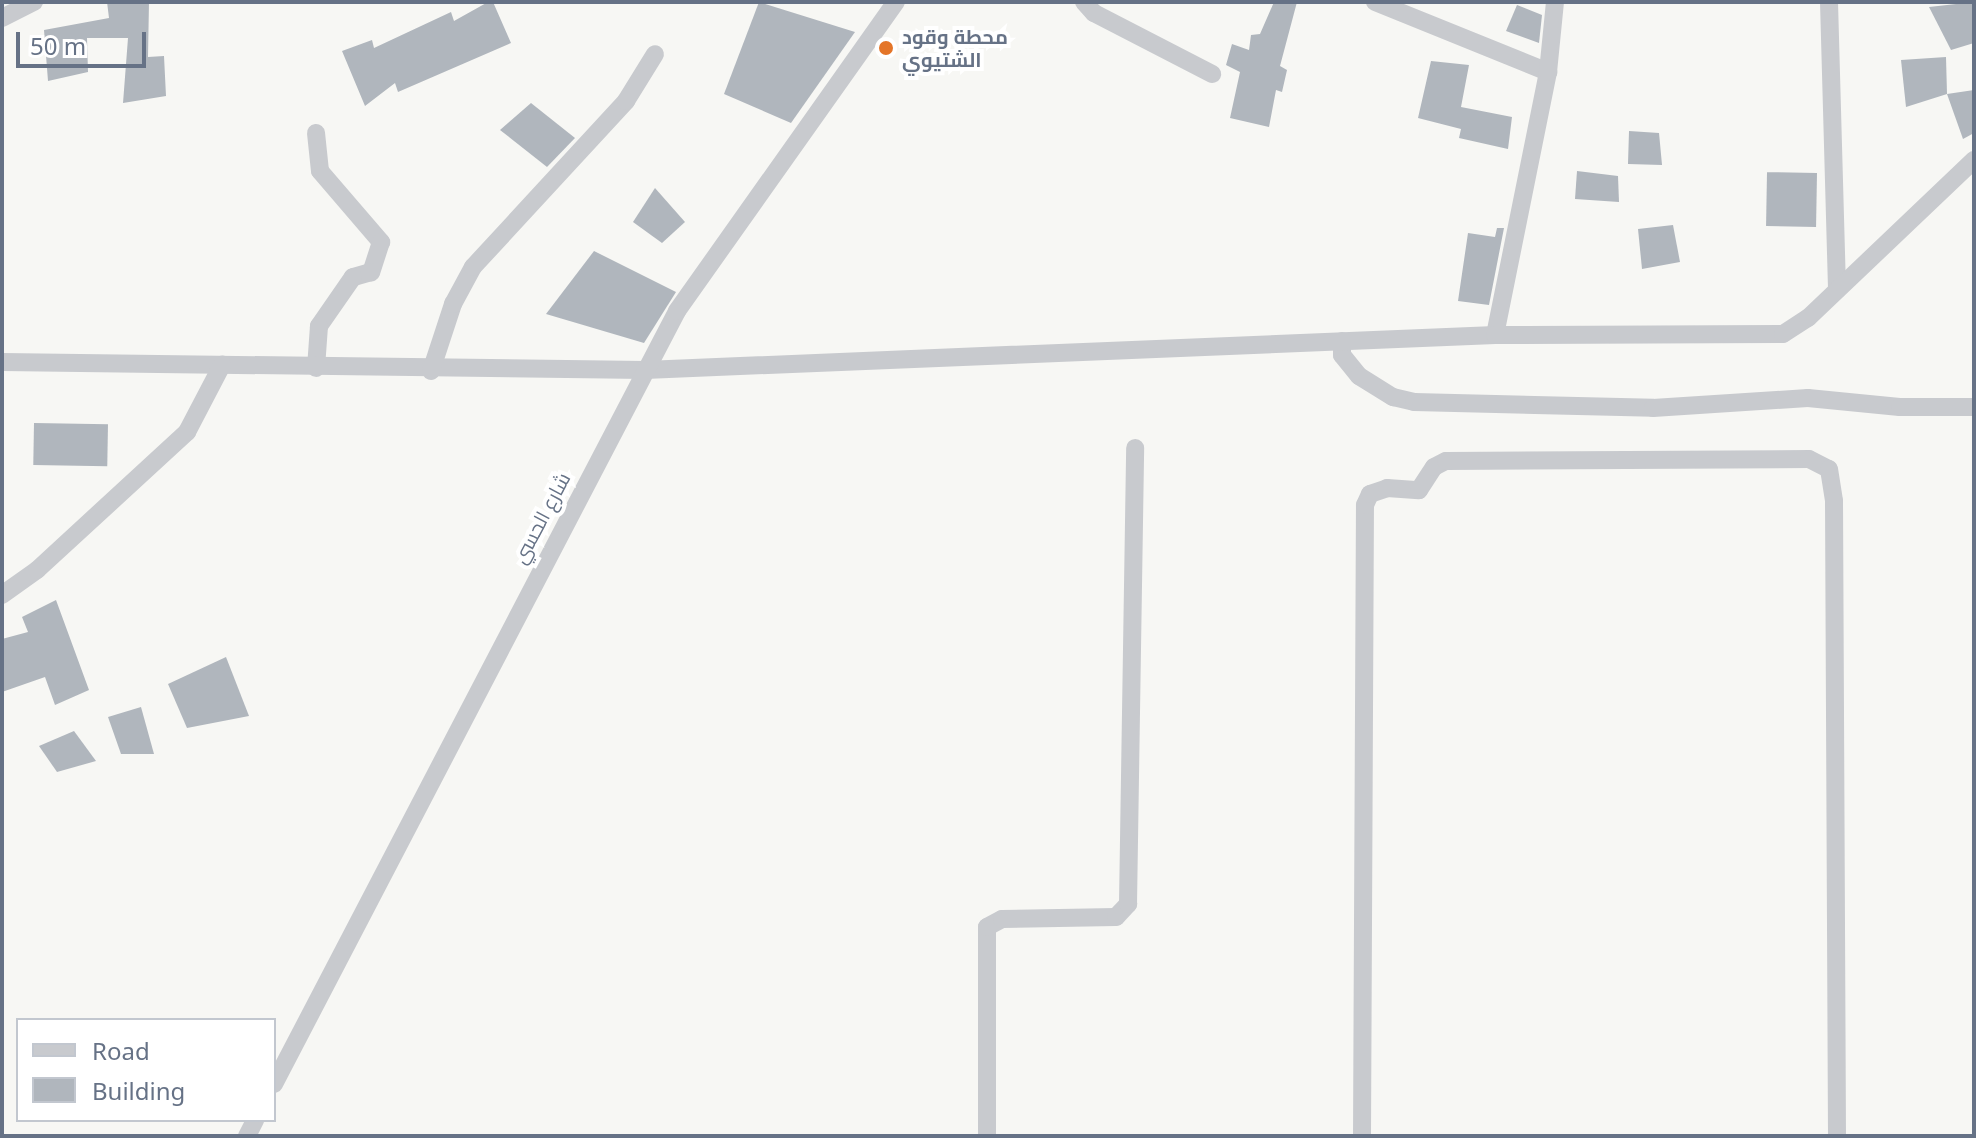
<!DOCTYPE html>
<html>
<head>
<meta charset="utf-8">
<style>
  body { margin:0 }
  #map { position:relative; width:1976px; height:1138px; overflow:hidden; background:#f7f7f4; font-family:"Noto Sans",Cairo,sans-serif }
  div>[style] { position:absolute }
  .building>* { inset:0; background:#b0b6bd; transform-origin:0 0 }
  .minor>* { height:18px; margin:-9px; padding:0 9px; transform-origin:9px; border-radius:9px; background:#c8cace }
  .dots>* { width:22px; height:22px; translate:-50% -50%; box-sizing:border-box; border:4px solid #fff; border-radius:50% }
  span { translate:-50% -50%; white-space:nowrap; text-align:center; line-height:1.15; -webkit-text-stroke:8px #fff; paint-order:stroke }
  .poi-label { font-size:20px; color:#667286; font-weight:700 }
  .left { translate:0 -50%; text-align:left }
  .street-label { font-size:20px; color:#667286 }
  .frame { position:absolute; inset:0; border:4px solid #667286; pointer-events:none }
  .legend { position:absolute; left:16px; top:1018px; width:260px; height:104px; box-sizing:border-box; background:#fff; border:2px solid #c2c7cf; margin:0; padding:10px 14px; list-style:none; font-size:24px; color:#667286 }
  .legend li { display:flex; align-items:center; gap:16px; height:40px }
  .legend b { width:40px; border:2px solid #c2c7cf }
  .scale { position:absolute; left:16px; top:32px; width:130px; height:36px; box-sizing:border-box; border:4px solid #667286; border-top:0; padding-left:10px; font-size:24px; line-height:28px; white-space:nowrap; color:#667286; -webkit-text-stroke:6px #fff; paint-order:stroke }
</style>
</head>
<body>
<div id="map">
  <div class="building">
    <i style="clip-path:polygon(107px 2px,149px 2px,148px 57px,164px 56px,166px 96px,123px 103px,128px 38px,87px 38px,88px 72px,48px 81px,44px 30px,109px 18px)"></i>
    <i style="clip-path:polygon(488px 2px,493px 2px,511px 43px,398px 92px,395px 83px,365px 106px,342px 51px,372px 40px,374px 48px,451px 12px,454px 21px)"></i>
    <i style="clip-path:polygon(759px 2px,855px 32px,791px 123px,724px 94px)"></i>
    <i style="clip-path:polygon(1274px 2px,1297px 2px,1280px 66px,1287px 70px,1282px 92px,1276px 90px,1269px 127px,1230px 118px,1240px 72px,1226px 65px,1232px 44px,1249px 50px,1251px 35px,1260px 34px)"></i>
    <i style="clip-path:polygon(1974px 2px,1974px 43px,1951px 50px,1929px 7px)"></i>
    <i style="clip-path:polygon(1517px 5px,1542px 15px,1539px 43px,1506px 31px)"></i>
    <i style="clip-path:polygon(1946px 57px,1947px 94px,1906px 107px,1901px 60px)"></i>
    <i style="clip-path:polygon(1431px 61px,1469px 65px,1461px 107px,1512px 117px,1508px 149px,1459px 138px,1461px 129px,1418px 118px)"></i>
    <i style="clip-path:polygon(1974px 90px,1974px 133px,1963px 139px,1947px 94px)"></i>
    <i style="clip-path:polygon(531px 103px,575px 138px,547px 167px,500px 130px)"></i>
    <i style="clip-path:polygon(1629px 131px,1659px 133px,1662px 165px,1628px 164px)"></i>
    <i style="clip-path:polygon(1577px 171px,1618px 176px,1619px 202px,1575px 199px)"></i>
    <i style="left:1817px;top:173px;width:54px;height:50px;rotate:91deg"></i>
    <i style="clip-path:polygon(655px 188px,685px 222px,662px 243px,633px 222px)"></i>
    <i style="clip-path:polygon(1673px 225px,1680px 262px,1642px 269px,1638px 229px)"></i>
    <i style="clip-path:polygon(1497px 228px,1504px 228px,1489px 305px,1458px 301px,1468px 233px,1495px 237px)"></i>
    <i style="clip-path:polygon(594px 251px,676px 292px,644px 343px,546px 314px)"></i>
    <i style="left:34px;top:423px;width:74px;height:42px;rotate:1deg"></i>
    <i style="clip-path:polygon(56px 600px,89px 690px,55px 705px,45px 677px,2px 692px,2px 639px,28px 632px,22px 617px)"></i>
    <i style="clip-path:polygon(226px 657px,249px 716px,187px 728px,168px 684px)"></i>
    <i style="clip-path:polygon(141px 707px,154px 754px,121px 754px,108px 717px)"></i>
    <i style="clip-path:polygon(74px 731px,96px 761px,57px 772px,39px 746px)"></i>
  </div>
  <div class="minor">
    <i style="left:1084px;top:2px;width:15px;rotate:48deg"></i>
    <i style="left:1094px;top:13px;width:133px;rotate:27.3deg"></i>
    <i style="left:1375px;top:2px;width:187px;rotate:22deg"></i>
    <i style="left:1829px;top:2px;width:288px;rotate:88.4deg"></i>
    <i style="left:2px;top:18px;width:36px;rotate:-27deg"></i>
    <i style="left:316px;top:133px;width:38px;rotate:84deg"></i>
    <i style="left:320px;top:171px;width:94px;rotate:49.3deg"></i>
    <i style="left:381px;top:242px;width:32px;rotate:108deg"></i>
    <i style="left:371px;top:272px;width:19px;rotate:164deg"></i>
    <i style="left:353px;top:277px;width:60px;rotate:124.8deg"></i>
    <i style="left:319px;top:326px;width:42px;rotate:94.1deg"></i>
    <i style="left:1495px;top:335px;width:268px;rotate:-78.6deg"></i>
    <i style="left:1548px;top:72px;width:70px;rotate:-84.3deg"></i>
    <i style="left:1342px;top:341px;width:14px;rotate:90deg"></i>
    <i style="left:1342px;top:355px;width:27px;rotate:51deg"></i>
    <i style="left:1359px;top:376px;width:40px;rotate:32deg"></i>
    <i style="left:1393px;top:397px;width:22px;rotate:13deg"></i>
    <i style="left:1414px;top:402px;width:239px;rotate:1.4deg"></i>
    <i style="left:1653px;top:408px;width:155px;rotate:-3.7deg"></i>
    <i style="left:1808px;top:398px;width:92px;rotate:5.6deg"></i>
    <i style="left:1900px;top:407px;width:74px"></i>
    <i style="left:2px;top:362px;width:643px;rotate:0.71deg"></i>
    <i style="left:645px;top:370px;width:851px;rotate:-2.36deg"></i>
    <i style="left:1495px;top:335px;width:288px;rotate:-0.2deg"></i>
    <i style="left:1783px;top:334px;width:30px;rotate:-33deg"></i>
    <i style="left:1808px;top:318px;width:229px;rotate:-43.6deg"></i>
    <i style="left:431px;top:371px;width:71px;rotate:-71.8deg"></i>
    <i style="left:453px;top:304px;width:42px;rotate:-61.6deg"></i>
    <i style="left:473px;top:267px;width:226px;rotate:-47.3deg"></i>
    <i style="left:626px;top:101px;width:55px;rotate:-58.3deg"></i>
    <i style="left:2px;top:595px;width:43px;rotate:-35.5deg"></i>
    <i style="left:37px;top:570px;width:204px;rotate:-42.6deg"></i>
    <i style="left:187px;top:432px;width:76px;rotate:-62.4deg"></i>
    <i style="left:274px;top:1084px;width:872px;rotate:-62.46deg"></i>
    <i style="left:677px;top:311px;width:379px;rotate:-54.7deg"></i>
    <i style="left:247px;top:1136px;width:18px;rotate:-63deg"></i>
    <i style="left:987px;top:1136px;width:209px;rotate:-90deg"></i>
    <i style="left:987px;top:927px;width:17px;rotate:-28deg"></i>
    <i style="left:1002px;top:919px;width:114px;rotate:-1deg"></i>
    <i style="left:1116px;top:917px;width:18px;rotate:-47deg"></i>
    <i style="left:1128px;top:904px;width:456px;rotate:-89.1deg"></i>
    <i style="left:1362px;top:1136px;width:631px;rotate:-89.73deg"></i>
    <i style="left:1365px;top:505px;width:12px;rotate:-66deg"></i>
    <i style="left:1370px;top:494px;width:18px;rotate:-19deg"></i>
    <i style="left:1387px;top:488px;width:32px;rotate:4deg"></i>
    <i style="left:1419px;top:490px;width:27px;rotate:-57deg"></i>
    <i style="left:1434px;top:467px;width:13px;rotate:-27deg"></i>
    <i style="left:1446px;top:461px;width:363px;rotate:-0.3deg"></i>
    <i style="left:1809px;top:459px;width:22px;rotate:27deg"></i>
    <i style="left:1829px;top:469px;width:32px;rotate:81deg"></i>
    <i style="left:1834px;top:501px;width:635px;rotate:89.73deg"></i>
  </div>
  <div class="dots">
    <i style="left:886px;top:48px;background:#e47528"></i>
  </div>
  <div class="poi-label">
    <span class="left" style="left:902px;top:48px">محطة وقود<br>الشتيوي</span>
  </div>
  <div class="street-label">
    <span style="left:541px;top:518px;rotate:-62deg">شارع الحسي</span>
  </div>
  <div class="frame"></div>
  <ul class="legend">
  <li><b style="height:10px;background:#c8cace"></b>Road</li>
  <li><b style="height:22px;background:#b0b6bd"></b>Building</li>
  </ul>
  <div class="scale">50 m</div>
</div>
</body>
</html>
